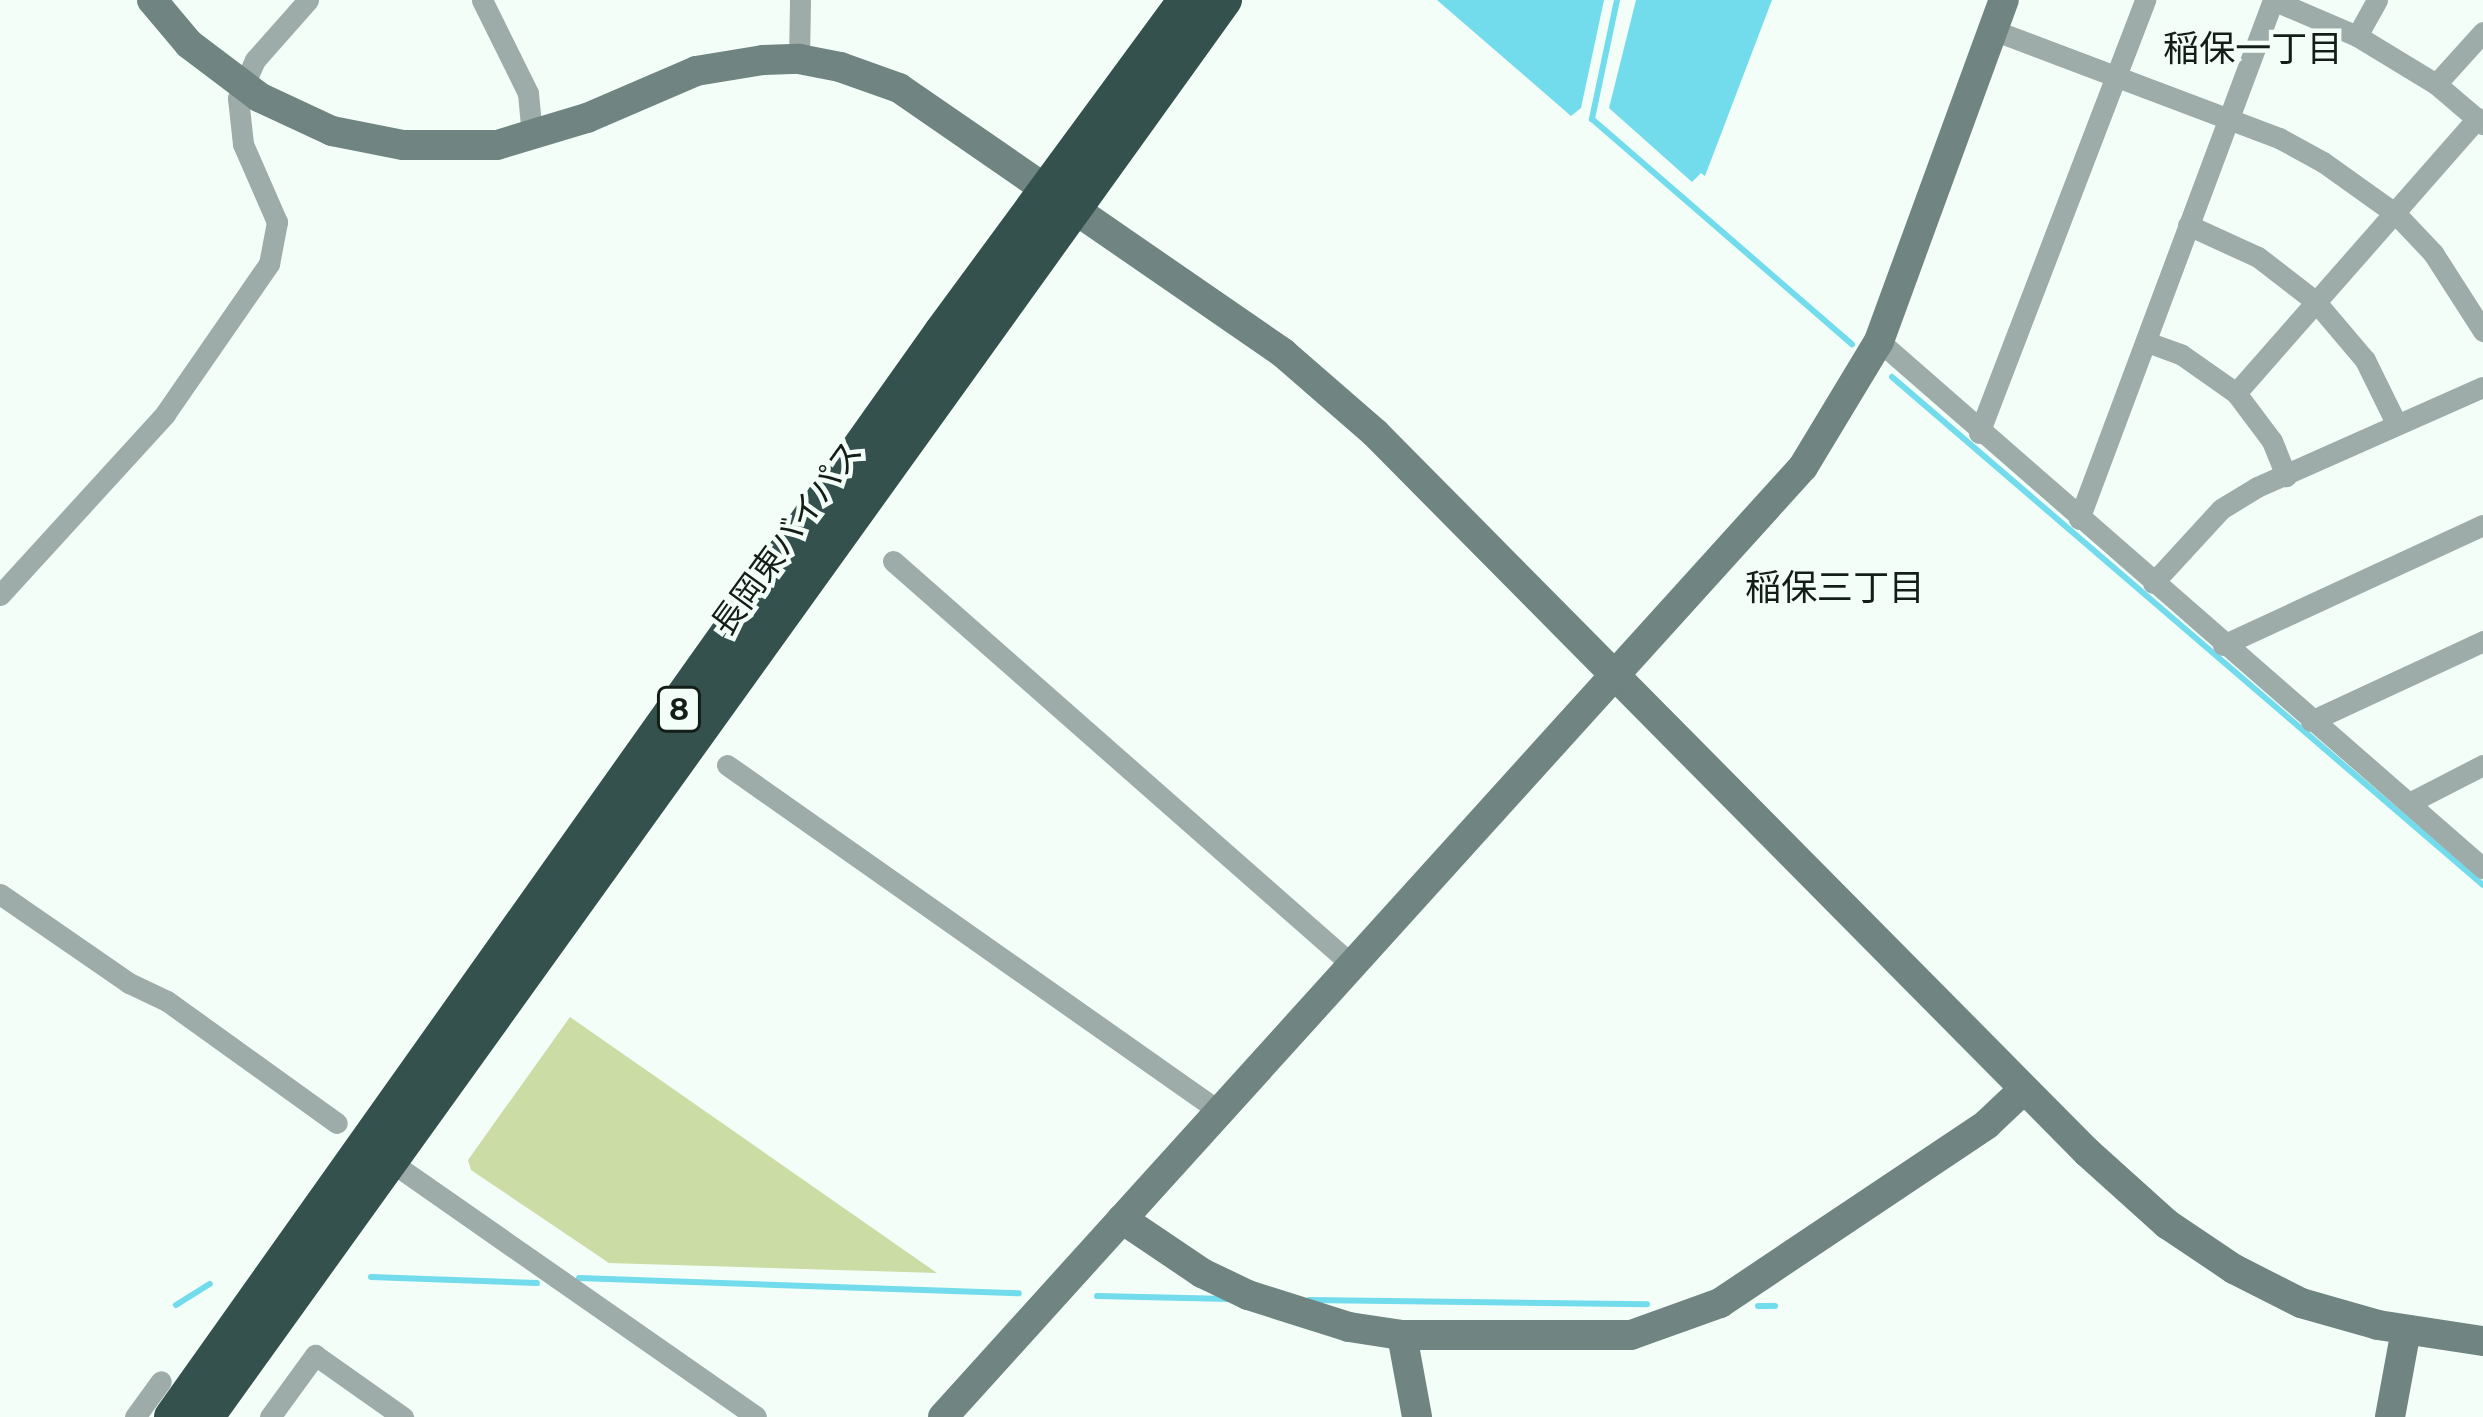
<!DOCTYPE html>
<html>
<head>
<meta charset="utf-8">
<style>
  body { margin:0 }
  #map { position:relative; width:2483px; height:1417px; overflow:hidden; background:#f3fef9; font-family:"Public Sans","Noto Sans JP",sans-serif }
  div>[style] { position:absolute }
  .green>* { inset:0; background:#cbdca4 }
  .water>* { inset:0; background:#72dcec }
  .stream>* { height:6px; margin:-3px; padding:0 3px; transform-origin:3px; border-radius:3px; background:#72dcec }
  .street>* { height:21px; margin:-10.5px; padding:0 10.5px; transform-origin:10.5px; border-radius:10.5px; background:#9daba9 }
  .secondary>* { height:30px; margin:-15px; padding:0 15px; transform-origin:15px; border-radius:15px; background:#708481 }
  .highway>* { height:36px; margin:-18px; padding:0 18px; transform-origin:18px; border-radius:18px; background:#34514e }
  span { translate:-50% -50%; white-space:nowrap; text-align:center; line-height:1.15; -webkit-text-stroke:9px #f3fef9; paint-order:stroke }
  .shield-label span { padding:3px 9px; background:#f3fef9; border:3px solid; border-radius:9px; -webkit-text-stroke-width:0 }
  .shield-label { font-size:30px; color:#131e19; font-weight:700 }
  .street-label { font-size:33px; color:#131e19 }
  .neighbourhood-label { font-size:36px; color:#131e19 }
</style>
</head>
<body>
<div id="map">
  <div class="green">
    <i style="clip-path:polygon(570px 1017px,937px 1273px,938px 1273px,609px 1263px,471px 1170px,468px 1160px)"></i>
  </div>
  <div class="water">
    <i style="clip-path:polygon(1437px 0,1604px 0,1581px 108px,1571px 116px)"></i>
    <i style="clip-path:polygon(1636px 0,1772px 0,1705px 176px,1701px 173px,1692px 182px,1609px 108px)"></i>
  </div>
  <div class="stream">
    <i style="left:1617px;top:0;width:122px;rotate:101.9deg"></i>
    <i style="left:1592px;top:119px;width:344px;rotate:40.9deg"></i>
    <i style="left:1892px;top:377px;width:779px;rotate:40.68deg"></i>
    <i style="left:371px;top:1277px;width:166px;rotate:2.1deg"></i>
    <i style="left:579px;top:1278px;width:440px;rotate:2deg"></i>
    <i style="left:1097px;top:1296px;width:133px;rotate:1.3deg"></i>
    <i style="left:1309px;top:1300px;width:338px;rotate:0.7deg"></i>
    <i style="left:176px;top:1305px;width:40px;rotate:-32deg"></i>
    <i style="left:1758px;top:1306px;width:17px"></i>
  </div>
  <div class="street">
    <i style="left:482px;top:0;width:104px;rotate:63.7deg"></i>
    <i style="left:528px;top:93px;width:43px;rotate:84.7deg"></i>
    <i style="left:2273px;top:0;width:91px;rotate:23.2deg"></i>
    <i style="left:2357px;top:36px;width:92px;rotate:31.3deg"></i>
    <i style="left:2436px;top:84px;width:62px;rotate:40.4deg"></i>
    <i style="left:1993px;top:30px;width:306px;rotate:20.7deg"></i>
    <i style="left:2279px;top:138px;width:50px;rotate:28.6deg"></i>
    <i style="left:2323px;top:162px;width:90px;rotate:35.5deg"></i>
    <i style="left:2396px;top:214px;width:54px;rotate:46.5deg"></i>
    <i style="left:2433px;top:253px;width:93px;rotate:57.3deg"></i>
    <i style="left:2357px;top:36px;width:41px;rotate:-60.9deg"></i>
    <i style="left:799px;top:59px;width:59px;rotate:-89deg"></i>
    <i style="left:2436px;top:84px;width:70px;rotate:-47.9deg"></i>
    <i style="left:2188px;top:225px;width:77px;rotate:24.6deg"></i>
    <i style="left:2258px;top:257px;width:72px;rotate:37.7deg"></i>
    <i style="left:2315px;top:301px;width:77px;rotate:49.7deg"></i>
    <i style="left:2365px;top:360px;width:72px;rotate:63.8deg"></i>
    <i style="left:1879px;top:341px;width:802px;rotate:41.11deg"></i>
    <i style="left:2147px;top:342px;width:37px;rotate:20deg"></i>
    <i style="left:2182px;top:355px;width:66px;rotate:35.1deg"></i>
    <i style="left:2236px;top:393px;width:60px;rotate:53.1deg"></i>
    <i style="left:2272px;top:441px;width:38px;rotate:68deg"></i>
    <i style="left:2236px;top:393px;width:366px;rotate:-48.7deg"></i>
    <i style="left:1979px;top:433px;width:464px;rotate:-69deg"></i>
    <i style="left:2079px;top:519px;width:554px;rotate:-69.5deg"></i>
    <i style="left:893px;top:561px;width:610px;rotate:41.34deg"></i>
    <i style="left:2153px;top:583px;width:100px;rotate:-47.4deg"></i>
    <i style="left:2221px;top:509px;width:42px;rotate:-31.4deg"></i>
    <i style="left:2257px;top:487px;width:247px;rotate:-23.9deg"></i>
    <i style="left:0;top:595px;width:245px;rotate:-47.6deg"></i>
    <i style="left:165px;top:414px;width:183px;rotate:-55.3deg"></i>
    <i style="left:269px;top:264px;width:43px;rotate:-79.2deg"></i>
    <i style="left:277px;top:222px;width:85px;rotate:-113.6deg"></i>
    <i style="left:243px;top:144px;width:46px;rotate:-96.2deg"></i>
    <i style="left:238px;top:98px;width:42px;rotate:-65.9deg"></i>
    <i style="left:255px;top:60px;width:80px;rotate:-48.5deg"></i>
    <i style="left:2223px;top:645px;width:286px;rotate:-24.8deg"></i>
    <i style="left:2311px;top:721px;width:190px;rotate:-24.9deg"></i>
    <i style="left:727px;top:765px;width:601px;rotate:35.12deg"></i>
    <i style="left:2409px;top:803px;width:83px;rotate:-27.2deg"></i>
    <i style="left:0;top:894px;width:157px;rotate:34.6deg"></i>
    <i style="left:129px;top:983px;width:42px;rotate:25.3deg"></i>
    <i style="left:167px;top:1001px;width:209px;rotate:35.7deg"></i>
    <i style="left:404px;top:1171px;width:429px;rotate:34.9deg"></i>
    <i style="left:135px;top:1417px;width:44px;rotate:-54.2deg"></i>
    <i style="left:270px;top:1417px;width:77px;rotate:-54deg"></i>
    <i style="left:315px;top:1355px;width:108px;rotate:35.2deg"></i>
  </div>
  <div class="secondary">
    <i style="left:152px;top:0;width:57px;rotate:49.9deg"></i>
    <i style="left:189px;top:44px;width:88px;rotate:37.1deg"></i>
    <i style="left:259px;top:97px;width:81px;rotate:25deg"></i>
    <i style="left:332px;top:131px;width:72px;rotate:11.2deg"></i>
    <i style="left:403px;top:145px;width:94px"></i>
    <i style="left:497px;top:145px;width:94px;rotate:-16.7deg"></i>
    <i style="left:587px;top:118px;width:119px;rotate:-23.3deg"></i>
    <i style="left:696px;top:71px;width:68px;rotate:-9.3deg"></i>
    <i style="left:763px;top:60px;width:36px;rotate:-2deg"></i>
    <i style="left:799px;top:59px;width:42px;rotate:11deg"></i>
    <i style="left:840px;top:67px;width:63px;rotate:19.6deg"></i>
    <i style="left:899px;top:88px;width:467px;rotate:34.6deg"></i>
    <i style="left:1283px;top:353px;width:122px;rotate:41deg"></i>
    <i style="left:1375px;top:433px;width:1012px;rotate:45.28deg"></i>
    <i style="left:2087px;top:1152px;width:108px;rotate:42deg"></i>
    <i style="left:2167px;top:1224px;width:81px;rotate:33.9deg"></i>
    <i style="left:2234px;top:1269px;width:75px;rotate:26.9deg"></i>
    <i style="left:2301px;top:1303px;width:80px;rotate:15.9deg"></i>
    <i style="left:2378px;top:1325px;width:106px;rotate:8.7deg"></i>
    <i style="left:1122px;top:1219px;width:97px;rotate:34deg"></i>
    <i style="left:1202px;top:1273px;width:51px;rotate:25.6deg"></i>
    <i style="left:1248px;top:1295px;width:106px;rotate:17.6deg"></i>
    <i style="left:1349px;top:1327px;width:54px;rotate:8.6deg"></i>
    <i style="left:1402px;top:1335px;width:229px"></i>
    <i style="left:1631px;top:1335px;width:95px;rotate:-19.8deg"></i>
    <i style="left:1720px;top:1303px;width:321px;rotate:-33.8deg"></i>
    <i style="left:1987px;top:1124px;width:51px;rotate:-43.4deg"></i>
    <i style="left:1402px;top:1335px;width:83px;rotate:79.6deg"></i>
    <i style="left:943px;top:1417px;width:1281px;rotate:-47.85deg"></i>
    <i style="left:1803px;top:467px;width:147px;rotate:-58.9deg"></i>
    <i style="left:1879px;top:341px;width:363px;rotate:-69.9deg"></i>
    <i style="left:2390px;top:1417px;width:88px;rotate:-79.6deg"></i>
  </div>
  <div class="highway">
    <i style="left:172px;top:1417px;width:1330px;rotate:-54.64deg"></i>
    <i style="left:942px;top:332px;width:412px;rotate:-53.7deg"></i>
    <i style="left:206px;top:1417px;width:1745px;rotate:-54.31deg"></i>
  </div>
  <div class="shield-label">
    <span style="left:679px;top:709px">8</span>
  </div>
  <div class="street-label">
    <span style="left:787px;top:538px;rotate:-54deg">長岡東バイパス</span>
  </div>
  <div class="neighbourhood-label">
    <span style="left:2253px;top:49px">稲保一丁目</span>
    <span style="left:1835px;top:588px">稲保三丁目</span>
  </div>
</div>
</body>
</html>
